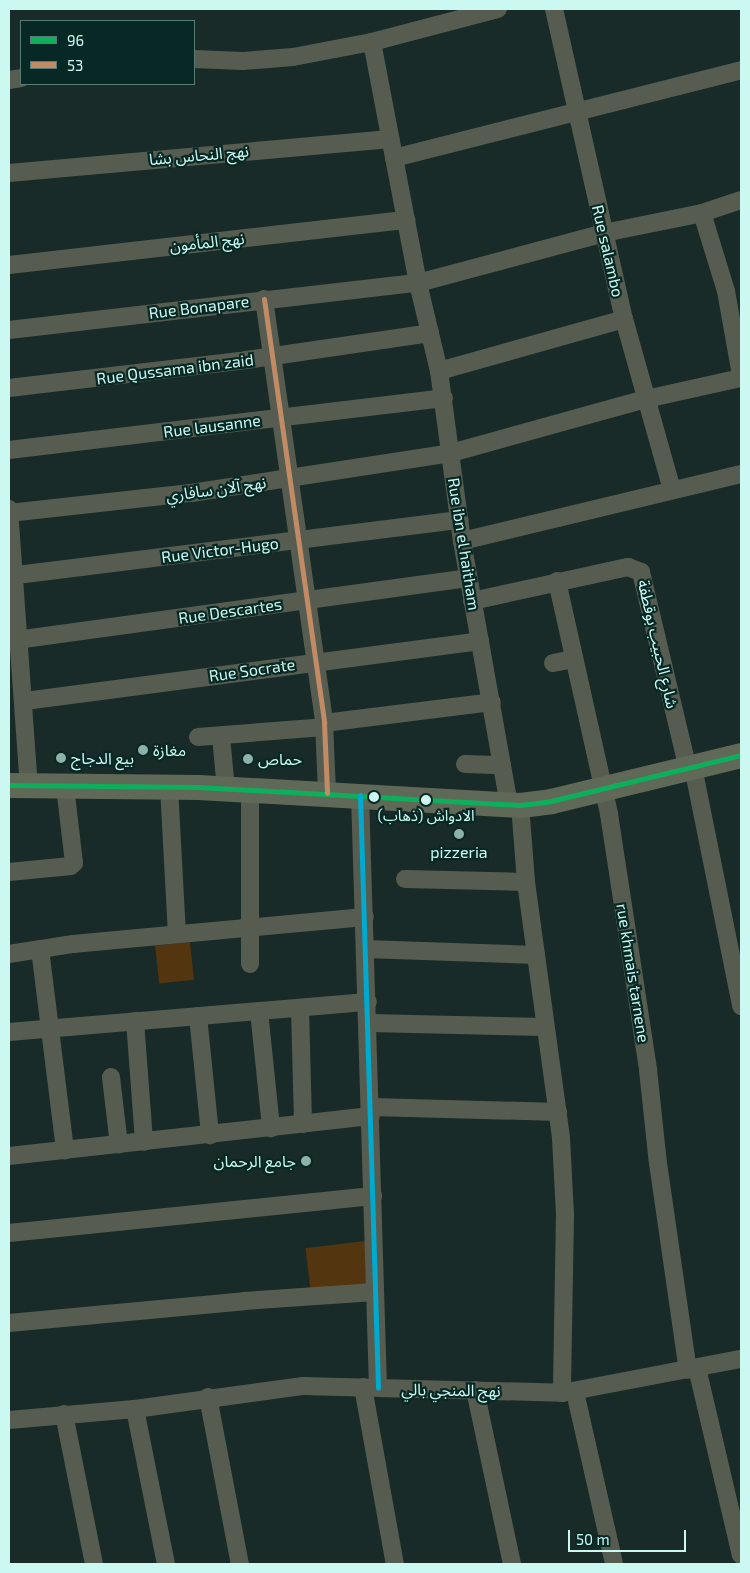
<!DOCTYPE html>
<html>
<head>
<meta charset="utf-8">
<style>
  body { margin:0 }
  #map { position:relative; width:750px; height:1573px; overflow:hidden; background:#192b28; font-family:"Exo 2","Noto Sans Arabic",sans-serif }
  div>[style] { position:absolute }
  .green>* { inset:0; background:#533510; transform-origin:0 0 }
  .street>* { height:18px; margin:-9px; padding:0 9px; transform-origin:9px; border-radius:9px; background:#565d50 }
  .secondary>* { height:25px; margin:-12.5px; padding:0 12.5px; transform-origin:12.5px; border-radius:12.5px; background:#606858 }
  .bus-1>* { height:5px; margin:-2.5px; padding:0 2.5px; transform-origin:2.5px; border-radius:2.5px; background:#0daf5c }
  .bus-2>* { height:5px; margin:-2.5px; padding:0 2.5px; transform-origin:2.5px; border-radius:2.5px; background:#c18c65 }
  .bus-3>* { height:5px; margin:-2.5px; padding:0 2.5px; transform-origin:2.5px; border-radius:2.5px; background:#00a9ce }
  .dots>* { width:14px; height:14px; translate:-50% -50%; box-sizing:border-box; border:2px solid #072824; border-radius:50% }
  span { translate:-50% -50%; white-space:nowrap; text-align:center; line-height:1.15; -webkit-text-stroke:4.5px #072824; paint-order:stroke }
  .bus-label { font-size:15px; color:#cbf9f1 }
  .street-label { font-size:16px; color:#cbf9f1 }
  .poi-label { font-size:16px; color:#cbf9f1 }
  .left { translate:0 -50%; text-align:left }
  .right { translate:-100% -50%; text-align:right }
  .frame { position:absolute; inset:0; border:10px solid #cbf9f1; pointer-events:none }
  .legend { position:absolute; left:20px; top:20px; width:175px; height:65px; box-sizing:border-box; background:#072824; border:1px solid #557c76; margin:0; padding:6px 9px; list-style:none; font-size:15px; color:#cbf9f1 }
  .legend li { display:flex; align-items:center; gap:10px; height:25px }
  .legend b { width:25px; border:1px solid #557c76 }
  .scale { position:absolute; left:568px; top:1530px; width:118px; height:22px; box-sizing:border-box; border:2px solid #cbf9f1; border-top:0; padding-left:6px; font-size:15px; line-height:18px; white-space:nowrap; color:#cbf9f1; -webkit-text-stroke:4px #072824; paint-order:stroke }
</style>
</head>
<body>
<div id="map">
  <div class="green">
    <i style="left:190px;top:942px;width:38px;height:35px;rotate:84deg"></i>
    <i style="left:365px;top:1241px;width:43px;height:60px;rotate:83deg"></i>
  </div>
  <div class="street">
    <i style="left:554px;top:9px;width:318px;rotate:77.3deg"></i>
    <i style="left:624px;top:319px;width:178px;rotate:74.3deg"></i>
    <i style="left:372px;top:42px;width:130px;rotate:-14.7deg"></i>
    <i style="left:194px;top:59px;width:49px;rotate:2.3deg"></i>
    <i style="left:243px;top:61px;width:50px;rotate:-4.6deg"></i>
    <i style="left:293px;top:57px;width:80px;rotate:-10.8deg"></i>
    <i style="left:372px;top:42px;width:245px;rotate:79.2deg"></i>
    <i style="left:418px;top:283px;width:90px;rotate:76.6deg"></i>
    <i style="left:439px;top:371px;width:172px;rotate:82.3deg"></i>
    <i style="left:462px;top:541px;width:268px;rotate:79.9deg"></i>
    <i style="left:9px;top:80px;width:12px;rotate:-9deg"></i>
    <i style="left:394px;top:158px;width:358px;rotate:-14.2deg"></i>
    <i style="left:9px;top:173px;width:383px;rotate:-5.1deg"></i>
    <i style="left:702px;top:213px;width:82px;rotate:72.9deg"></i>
    <i style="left:726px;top:291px;width:85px;rotate:79.9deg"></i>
    <i style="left:9px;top:265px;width:400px;rotate:-6.5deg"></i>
    <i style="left:264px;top:299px;width:428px;rotate:81.9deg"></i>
    <i style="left:324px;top:723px;width:70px;rotate:87.5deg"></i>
    <i style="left:9px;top:330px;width:412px;rotate:-6.6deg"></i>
    <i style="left:418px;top:283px;width:193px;rotate:-15deg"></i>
    <i style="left:604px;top:233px;width:100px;rotate:-11.5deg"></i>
    <i style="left:702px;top:213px;width:41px;rotate:-18.4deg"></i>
    <i style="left:439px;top:371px;width:192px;rotate:-15.7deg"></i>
    <i style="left:9px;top:388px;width:239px;rotate:-6.7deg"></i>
    <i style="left:246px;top:360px;width:186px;rotate:-8.3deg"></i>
    <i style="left:9px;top:450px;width:438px;rotate:-6.8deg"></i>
    <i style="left:9px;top:509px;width:278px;rotate:85.9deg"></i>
    <i style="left:9px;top:513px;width:183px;rotate:-6.3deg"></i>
    <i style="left:191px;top:493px;width:263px;rotate:-8.7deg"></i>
    <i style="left:451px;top:453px;width:202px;rotate:-15.5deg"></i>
    <i style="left:646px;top:399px;width:97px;rotate:-12.5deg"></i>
    <i style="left:462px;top:541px;width:287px;rotate:-13.5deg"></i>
    <i style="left:9px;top:576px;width:454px;rotate:-7.1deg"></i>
    <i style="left:557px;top:581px;width:239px;rotate:77.4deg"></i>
    <i style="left:609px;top:814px;width:259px;rotate:81.3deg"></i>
    <i style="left:648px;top:1070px;width:94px;rotate:83.9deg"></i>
    <i style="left:658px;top:1163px;width:209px;rotate:81.8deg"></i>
    <i style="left:472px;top:601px;width:160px;rotate:-12.3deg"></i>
    <i style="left:628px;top:567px;width:14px;rotate:21deg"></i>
    <i style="left:641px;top:572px;width:203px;rotate:76.6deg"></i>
    <i style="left:9px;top:641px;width:463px;rotate:-7.8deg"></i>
    <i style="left:553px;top:663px;width:20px;rotate:-11deg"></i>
    <i style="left:25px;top:701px;width:459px;rotate:-7.5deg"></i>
    <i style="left:324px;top:723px;width:169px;rotate:-7.1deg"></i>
    <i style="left:198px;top:737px;width:126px;rotate:-4.5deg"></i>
    <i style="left:221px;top:737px;width:52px;rotate:84.5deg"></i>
    <i style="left:465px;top:764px;width:37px;rotate:2deg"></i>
    <i style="left:693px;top:767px;width:244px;rotate:78.6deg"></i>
    <i style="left:169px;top:787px;width:147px;rotate:86.9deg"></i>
    <i style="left:360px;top:795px;width:593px;rotate:88.26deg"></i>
    <i style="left:520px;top:805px;width:77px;rotate:85.5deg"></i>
    <i style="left:526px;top:882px;width:258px;rotate:82.2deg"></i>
    <i style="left:561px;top:1138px;width:76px;rotate:87deg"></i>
    <i style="left:565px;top:1214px;width:179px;rotate:91deg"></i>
    <i style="left:9px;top:872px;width:62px;rotate:-5.5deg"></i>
    <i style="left:71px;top:866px;width:4px;rotate:-45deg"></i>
    <i style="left:74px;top:863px;width:78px;rotate:-96.7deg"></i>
    <i style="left:405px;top:879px;width:121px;rotate:1.4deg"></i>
    <i style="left:40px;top:949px;width:203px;rotate:82.9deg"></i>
    <i style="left:366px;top:949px;width:170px;rotate:2deg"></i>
    <i style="left:9px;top:954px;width:65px;rotate:-8.9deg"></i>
    <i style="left:73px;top:944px;width:293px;rotate:-5.3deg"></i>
    <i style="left:250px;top:964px;width:174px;rotate:-90deg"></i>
    <i style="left:300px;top:1008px;width:116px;rotate:88.5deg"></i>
    <i style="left:259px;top:1011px;width:118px;rotate:84.1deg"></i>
    <i style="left:198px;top:1016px;width:120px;rotate:84.2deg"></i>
    <i style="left:135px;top:1021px;width:121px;rotate:85.7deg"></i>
    <i style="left:369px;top:1023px;width:176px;rotate:1.3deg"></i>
    <i style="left:9px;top:1032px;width:360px;rotate:-4.8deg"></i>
    <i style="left:111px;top:1077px;width:68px;rotate:83.3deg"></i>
    <i style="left:371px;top:1107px;width:187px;rotate:1.5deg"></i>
    <i style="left:9px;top:1156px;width:364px;rotate:-6.3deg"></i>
    <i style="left:9px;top:1233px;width:366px;rotate:-5.8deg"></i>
    <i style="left:9px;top:1323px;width:236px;rotate:-5.3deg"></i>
    <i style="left:244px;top:1301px;width:131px;rotate:-3.9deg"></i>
    <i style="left:697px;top:1368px;width:192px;rotate:76.8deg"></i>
    <i style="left:363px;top:1387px;width:180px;rotate:79.8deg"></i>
    <i style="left:475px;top:1390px;width:178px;rotate:78deg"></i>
    <i style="left:575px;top:1392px;width:176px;rotate:77.2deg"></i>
    <i style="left:208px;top:1397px;width:170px;rotate:79.2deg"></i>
    <i style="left:135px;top:1409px;width:158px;rotate:78.7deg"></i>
    <i style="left:64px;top:1414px;width:153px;rotate:78.7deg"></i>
    <i style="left:9px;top:1420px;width:126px;rotate:-5deg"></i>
    <i style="left:135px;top:1409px;width:170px;rotate:-7.8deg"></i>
    <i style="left:303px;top:1386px;width:259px;rotate:1.5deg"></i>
    <i style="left:562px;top:1393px;width:182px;rotate:-10.8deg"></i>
  </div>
  <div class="secondary">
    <i style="left:9px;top:785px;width:189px;rotate:0.6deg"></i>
    <i style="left:198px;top:787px;width:323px;rotate:3.2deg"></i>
    <i style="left:520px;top:805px;width:31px;rotate:-7deg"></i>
    <i style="left:551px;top:801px;width:195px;rotate:-13.6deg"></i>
  </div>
  <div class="bus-1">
    <i style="left:9px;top:785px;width:189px;rotate:0.6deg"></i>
    <i style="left:198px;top:787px;width:323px;rotate:3.2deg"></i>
    <i style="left:520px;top:805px;width:31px;rotate:-7deg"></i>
    <i style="left:551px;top:801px;width:195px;rotate:-13.6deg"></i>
  </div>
  <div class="bus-2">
    <i style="left:264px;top:299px;width:428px;rotate:81.9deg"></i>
    <i style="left:324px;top:723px;width:70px;rotate:87.5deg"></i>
  </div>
  <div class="bus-3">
    <i style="left:360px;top:795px;width:593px;rotate:88.26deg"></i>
  </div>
  <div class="dots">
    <i style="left:143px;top:750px;background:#8db1ab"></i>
    <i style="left:61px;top:758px;background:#8db1ab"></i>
    <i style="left:248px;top:759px;background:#8db1ab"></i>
    <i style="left:374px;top:797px;background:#cbf9f1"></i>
    <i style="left:426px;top:800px;background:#cbf9f1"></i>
    <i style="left:459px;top:834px;background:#8db1ab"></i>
    <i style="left:306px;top:1161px;background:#8db1ab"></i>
  </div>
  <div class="bus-label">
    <span style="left:426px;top:816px">الادواش (ذهاب)</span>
  </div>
  <div class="street-label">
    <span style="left:199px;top:155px;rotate:-5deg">نهج النحاس بشا</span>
    <span style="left:207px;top:242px;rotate:-6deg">نهج المأمون</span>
    <span style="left:608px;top:251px;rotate:77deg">Rue salambo</span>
    <span style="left:199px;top:307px;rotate:-7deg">Rue Bonapare</span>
    <span style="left:175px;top:369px;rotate:-7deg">Rue Qussama ibn zaid</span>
    <span style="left:212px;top:426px;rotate:-7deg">Rue lausanne</span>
    <span style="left:216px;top:489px;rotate:-8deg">نهج آلان سافاري</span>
    <span style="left:464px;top:544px;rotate:81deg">Rue ibn el haitham</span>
    <span style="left:220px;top:550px;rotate:-7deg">Rue Victor-Hugo</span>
    <span style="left:230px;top:611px;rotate:-8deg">Rue Descartes</span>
    <span style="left:658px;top:644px;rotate:77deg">شارع الحبيب بوقطفة</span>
    <span style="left:252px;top:670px;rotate:-8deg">Rue Socrate</span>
    <span style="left:633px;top:973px;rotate:81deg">rue khmais tarnene</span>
    <span style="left:451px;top:1390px;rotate:1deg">نهج المنجي بالي</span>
  </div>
  <div class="poi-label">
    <span class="left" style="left:153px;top:750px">مغازة</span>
    <span class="left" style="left:71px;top:758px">بيع الدجاج</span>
    <span class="left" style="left:258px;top:759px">حماص</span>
    <span style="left:459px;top:852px">pizzeria</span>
    <span class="right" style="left:296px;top:1161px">جامع الرحمان</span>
  </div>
  <div class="frame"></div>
  <ul class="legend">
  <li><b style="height:6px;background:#0daf5c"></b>96</li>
  <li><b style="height:6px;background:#c18c65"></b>53</li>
  </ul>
  <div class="scale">50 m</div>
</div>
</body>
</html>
